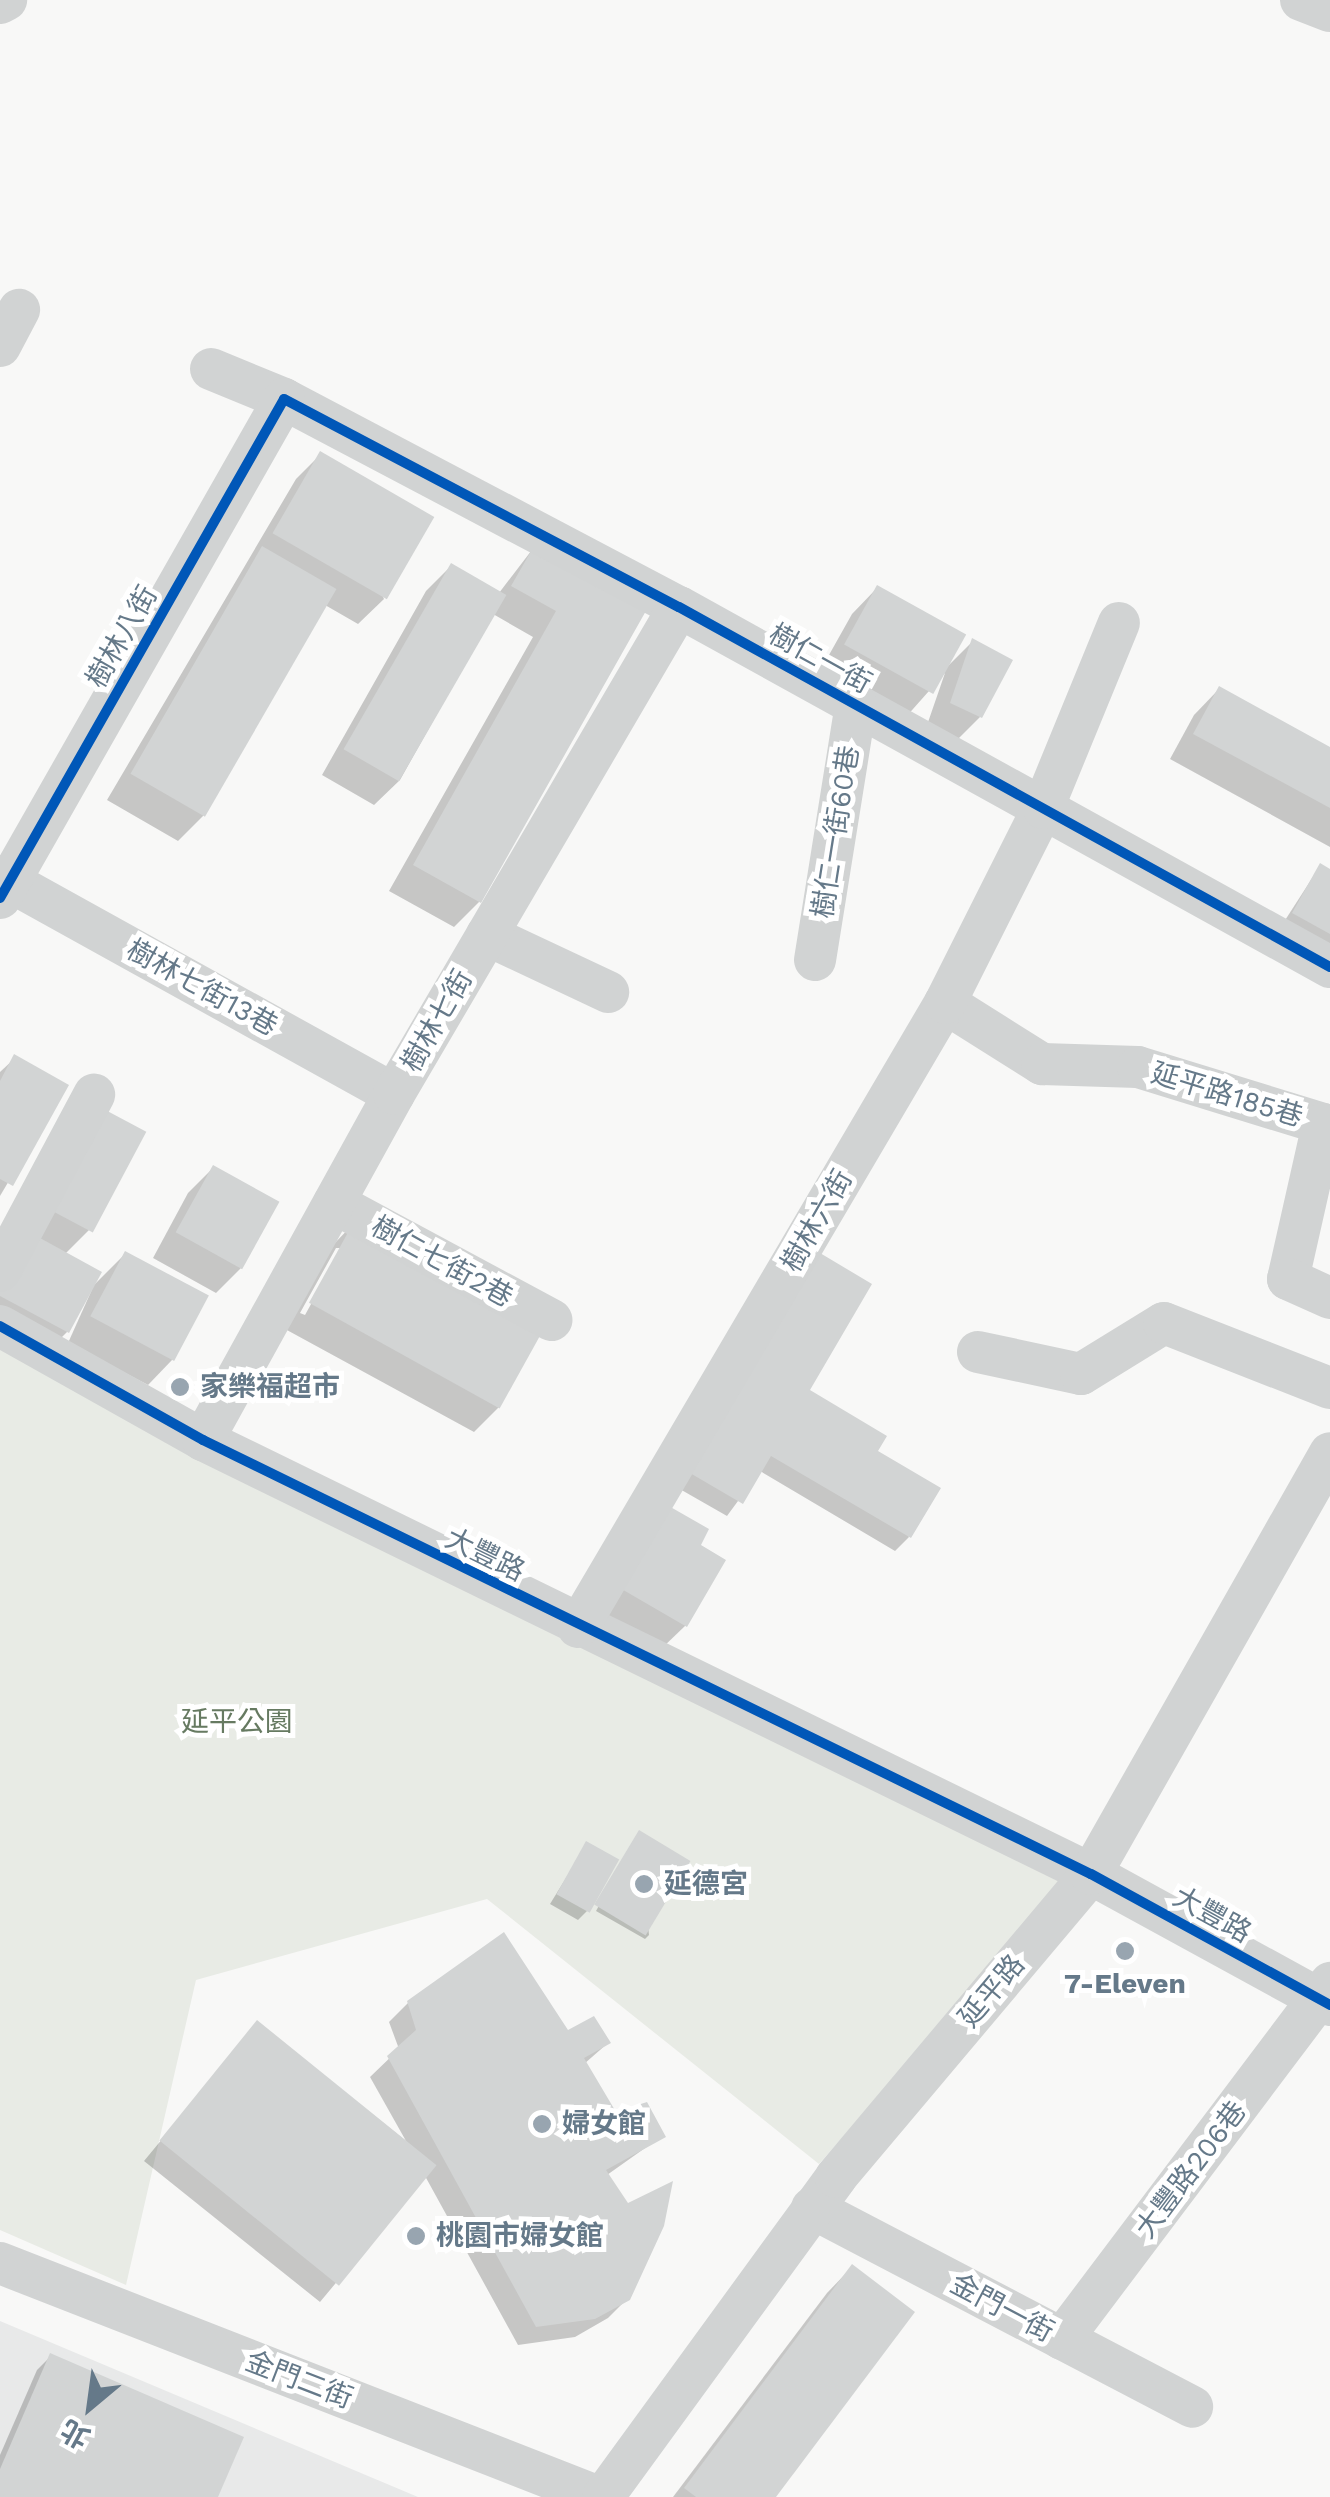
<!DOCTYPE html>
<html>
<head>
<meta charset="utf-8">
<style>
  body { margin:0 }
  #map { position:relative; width:1330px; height:2497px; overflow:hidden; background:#f8f8f7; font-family:"Work Sans","Noto Sans TC",sans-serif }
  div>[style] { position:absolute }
  .built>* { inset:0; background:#e8e9e9 }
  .green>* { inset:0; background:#e8ebe5 }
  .shadow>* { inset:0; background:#0003 }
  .building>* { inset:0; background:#d2d4d4; transform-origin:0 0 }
  .minor>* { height:42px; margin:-21px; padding:0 21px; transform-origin:21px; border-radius:21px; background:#d1d3d3 }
  .cycleway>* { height:10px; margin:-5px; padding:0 5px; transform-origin:5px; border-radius:5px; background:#0057b8 }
  .dots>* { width:28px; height:28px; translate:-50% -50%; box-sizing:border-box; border:5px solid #fff; border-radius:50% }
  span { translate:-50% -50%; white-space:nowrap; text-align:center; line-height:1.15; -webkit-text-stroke:10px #fff; paint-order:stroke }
  .street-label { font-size:28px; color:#657989 }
  .poi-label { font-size:28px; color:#657989; font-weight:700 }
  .left { translate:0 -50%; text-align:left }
  .park-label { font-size:28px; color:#667a61 }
  .north { position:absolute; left:40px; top:2357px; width:100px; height:100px; -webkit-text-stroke:8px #fff; paint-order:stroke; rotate:209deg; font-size:28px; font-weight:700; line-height:40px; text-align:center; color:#657989 }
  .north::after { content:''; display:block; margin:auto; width:35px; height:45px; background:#657989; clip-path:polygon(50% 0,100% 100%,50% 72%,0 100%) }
</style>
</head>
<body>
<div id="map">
  <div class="built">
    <i style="clip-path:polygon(0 2321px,418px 2497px,0 2497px)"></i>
  </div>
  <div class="green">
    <i style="clip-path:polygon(0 1346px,1069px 1879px,819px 2164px,487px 1899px,196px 1980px,126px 2285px,0 2230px)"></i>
  </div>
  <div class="shadow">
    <i style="clip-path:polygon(321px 454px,384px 599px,358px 624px,325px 605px,203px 816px,178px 841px,107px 800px,296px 479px)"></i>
    <i style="clip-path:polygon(538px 542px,648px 603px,479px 902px,454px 927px,389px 891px,533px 637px,493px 614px,400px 780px,374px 805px,322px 775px,426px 591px,451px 566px,499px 593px)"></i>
    <i style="clip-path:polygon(877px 588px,947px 667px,972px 642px,980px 717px,955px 742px,926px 728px,945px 673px,905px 718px,820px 671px,852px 614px)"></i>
    <i style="clip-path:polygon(1219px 689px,1330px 750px,1330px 847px,1170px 759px,1194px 715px)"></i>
    <i style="clip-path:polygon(1320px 866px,1330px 872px,1330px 955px,1280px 928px)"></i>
    <i style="clip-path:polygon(15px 1058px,65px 1086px,0 1196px,0 1072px)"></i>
    <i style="clip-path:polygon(143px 1133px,89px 1230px,65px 1254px,67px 1332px,42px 1357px,0 1335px,0 1234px)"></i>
    <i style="clip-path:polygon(213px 1168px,276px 1203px,241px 1268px,216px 1293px,153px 1258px,188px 1193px)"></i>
    <i style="clip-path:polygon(evenodd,356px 1221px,499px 1407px,474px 1432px,285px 1329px,331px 1247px,356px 1221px,336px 1248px,342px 1248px,305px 1315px,300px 1313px,336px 1248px)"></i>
    <i style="clip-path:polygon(125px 1254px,173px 1359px,148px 1385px,68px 1343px,94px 1285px)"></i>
    <i style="clip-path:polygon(807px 1270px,807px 1391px,875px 1452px,909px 1537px,895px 1551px,760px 1471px,727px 1516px,678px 1488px)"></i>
    <i style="clip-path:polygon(697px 1546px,723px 1560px,685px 1626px,659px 1651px,590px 1610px)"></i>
    <i style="clip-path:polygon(639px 1833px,649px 1935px,645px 1939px,596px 1911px)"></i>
    <i style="clip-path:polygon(587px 1844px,587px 1911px,578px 1920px,550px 1904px)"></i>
    <i style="clip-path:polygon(408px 2003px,608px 2043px,584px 2064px,615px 2115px,662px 2136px,607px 2175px,628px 2298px,608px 2318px,575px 2337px,518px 2345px,425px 2176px,320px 2302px,144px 2161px,258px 2023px,406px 2141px,370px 2077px,399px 2049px,389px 2022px)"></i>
    <i style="clip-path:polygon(852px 2267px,773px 2497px,673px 2497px,827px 2293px)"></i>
    <i style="clip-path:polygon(51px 2356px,215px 2497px,0 2497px,0 2455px,37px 2370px)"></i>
  </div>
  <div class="building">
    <i style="left:320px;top:451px;width:132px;height:95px;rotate:30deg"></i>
    <i style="clip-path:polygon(538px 539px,651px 602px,481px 903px,413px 865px,556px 611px,511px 586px)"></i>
    <i style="left:262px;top:546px;width:86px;height:263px;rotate:30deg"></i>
    <i style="left:451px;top:563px;width:64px;height:215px;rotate:30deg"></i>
    <i style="left:877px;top:585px;width:102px;height:68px;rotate:29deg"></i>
    <i style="clip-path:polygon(972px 638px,1013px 660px,982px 718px,950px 703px)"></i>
    <i style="clip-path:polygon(1219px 686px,1330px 747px,1330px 808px,1193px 734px)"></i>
    <i style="clip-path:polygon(1320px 863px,1330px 869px,1330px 934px,1292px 913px)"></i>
    <i style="clip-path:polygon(14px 1054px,69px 1085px,13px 1186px,0 1179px,0 1081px)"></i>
    <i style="left:96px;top:1105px;width:57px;height:114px;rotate:28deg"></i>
    <i style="left:213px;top:1165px;width:76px;height:77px;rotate:29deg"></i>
    <i style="left:356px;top:1218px;width:218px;height:97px;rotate:29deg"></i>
    <i style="clip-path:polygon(9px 1221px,102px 1272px,69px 1333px,0 1296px,0 1238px)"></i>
    <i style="left:125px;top:1251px;width:95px;height:74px;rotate:28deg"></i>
    <i style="clip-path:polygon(820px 1253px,872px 1284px,810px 1390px,887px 1436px,878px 1451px,941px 1488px,911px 1538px,771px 1456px,743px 1504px,690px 1473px)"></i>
    <i style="clip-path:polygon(667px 1505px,709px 1529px,701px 1545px,726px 1560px,687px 1627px,613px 1584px)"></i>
    <i style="left:639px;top:1830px;width:60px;height:87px;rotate:31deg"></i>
    <i style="left:586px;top:1841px;width:38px;height:61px;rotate:29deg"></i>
    <i style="clip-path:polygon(504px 1932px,568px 2030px,594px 2016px,611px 2043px,584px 2058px,616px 2112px,647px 2102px,666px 2137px,606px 2170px,628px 2203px,673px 2181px,664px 2226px,630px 2300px,595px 2319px,536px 2327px,387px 2056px,416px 2030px,407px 2001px)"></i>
    <i style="left:257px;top:2020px;width:231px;height:155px;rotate:39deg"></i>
    <i style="clip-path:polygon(852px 2264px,915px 2312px,776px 2497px,696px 2497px,684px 2488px)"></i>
    <i style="clip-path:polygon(50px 2353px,244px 2437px,218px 2497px,0 2497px,0 2469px)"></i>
  </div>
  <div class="minor">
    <i style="left:1301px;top:0;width:31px;rotate:21deg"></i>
    <i style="left:0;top:3px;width:7px;rotate:-27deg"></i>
    <i style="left:0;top:346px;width:41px;rotate:-62.2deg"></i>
    <i style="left:211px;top:369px;width:79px;rotate:22.3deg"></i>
    <i style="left:284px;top:399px;width:446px;rotate:27.8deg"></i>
    <i style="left:679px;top:607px;width:744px;rotate:28.94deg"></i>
    <i style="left:0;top:876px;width:450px;rotate:29deg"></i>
    <i style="left:0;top:898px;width:574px;rotate:-60.35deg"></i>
    <i style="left:487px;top:935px;width:134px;rotate:25.2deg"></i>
    <i style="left:815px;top:960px;width:259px;rotate:-80.9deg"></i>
    <i style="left:945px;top:1003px;width:115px;rotate:32.2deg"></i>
    <i style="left:1042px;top:1064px;width:96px;rotate:1.8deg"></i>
    <i style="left:1138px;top:1067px;width:194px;rotate:17.1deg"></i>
    <i style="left:1323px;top:1124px;width:159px;rotate:102.7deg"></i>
    <i style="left:1288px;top:1279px;width:46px;rotate:24.3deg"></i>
    <i style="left:334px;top:1203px;width:247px;rotate:28.3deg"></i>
    <i style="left:0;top:1271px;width:200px;rotate:-61.9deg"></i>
    <i style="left:0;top:1326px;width:233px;rotate:29.3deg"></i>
    <i style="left:203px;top:1440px;width:988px;rotate:26.05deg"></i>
    <i style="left:1091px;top:1874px;width:273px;rotate:28.7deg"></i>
    <i style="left:978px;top:1352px;width:105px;rotate:12.1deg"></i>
    <i style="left:1081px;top:1374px;width:97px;rotate:-31.6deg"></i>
    <i style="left:1164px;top:1323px;width:178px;rotate:21.4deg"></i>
    <i style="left:203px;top:1440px;width:395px;rotate:-61.1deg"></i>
    <i style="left:394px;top:1094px;width:564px;rotate:-59.66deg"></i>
    <i style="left:578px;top:1627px;width:724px;rotate:-59.54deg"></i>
    <i style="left:945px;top:1003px;width:218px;rotate:-63.3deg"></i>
    <i style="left:1043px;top:808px;width:200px;rotate:-67.7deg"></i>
    <i style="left:812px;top:2208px;width:429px;rotate:27.6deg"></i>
    <i style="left:0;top:2263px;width:643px;rotate:21.34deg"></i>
    <i style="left:1062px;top:2339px;width:446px;rotate:-53deg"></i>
    <i style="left:603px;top:2497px;width:396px;rotate:-53.9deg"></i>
    <i style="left:836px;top:2177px;width:396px;rotate:-49.9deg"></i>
    <i style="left:1091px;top:1874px;width:484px;rotate:-60.4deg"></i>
  </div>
  <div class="cycleway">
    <i style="left:0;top:898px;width:574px;rotate:-60.35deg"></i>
    <i style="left:284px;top:399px;width:446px;rotate:27.8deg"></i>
    <i style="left:679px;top:607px;width:744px;rotate:28.94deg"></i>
    <i style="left:0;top:1326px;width:233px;rotate:29.3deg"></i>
    <i style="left:203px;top:1440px;width:988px;rotate:26.05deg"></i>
    <i style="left:1091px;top:1874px;width:273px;rotate:28.7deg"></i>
  </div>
  <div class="dots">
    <i style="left:180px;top:1387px;background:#98a5b0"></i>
    <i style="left:644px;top:1884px;background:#98a5b0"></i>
    <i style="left:1125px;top:1951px;background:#98a5b0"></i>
    <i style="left:542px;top:2124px;background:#98a5b0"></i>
    <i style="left:416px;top:2236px;background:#98a5b0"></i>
  </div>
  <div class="street-label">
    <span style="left:122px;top:637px;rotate:-60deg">樹林八街</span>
    <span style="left:820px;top:659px;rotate:29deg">樹仁一街</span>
    <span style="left:836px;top:832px;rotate:-81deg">樹仁一街60巷</span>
    <span style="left:202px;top:988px;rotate:29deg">樹林七街13巷</span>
    <span style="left:437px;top:1021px;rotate:-60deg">樹林七街</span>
    <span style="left:1227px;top:1095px;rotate:17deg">延平路185巷</span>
    <span style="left:817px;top:1221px;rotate:-60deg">樹林六街</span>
    <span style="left:442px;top:1262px;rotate:29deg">樹仁七街2巷</span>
    <span style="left:485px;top:1555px;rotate:26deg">大豐路</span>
    <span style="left:1212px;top:1915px;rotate:29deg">大豐路</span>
    <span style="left:992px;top:1991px;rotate:-50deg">延平路</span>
    <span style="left:1191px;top:2170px;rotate:-53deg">大豐路206巷</span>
    <span style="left:1002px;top:2308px;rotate:28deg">金門一街</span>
    <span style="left:299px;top:2380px;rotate:21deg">金門二街</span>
  </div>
  <div class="poi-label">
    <span class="left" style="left:200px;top:1387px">家樂福超市</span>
    <span class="left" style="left:664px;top:1884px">延德宮</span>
    <span style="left:1125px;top:1984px">7-Eleven</span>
    <span class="left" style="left:562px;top:2124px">婦女館</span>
    <span class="left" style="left:436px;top:2236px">桃園市婦女館</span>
  </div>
  <div class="park-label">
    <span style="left:237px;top:1722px">延平公園</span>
  </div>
  <div class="north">北</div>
</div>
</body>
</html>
